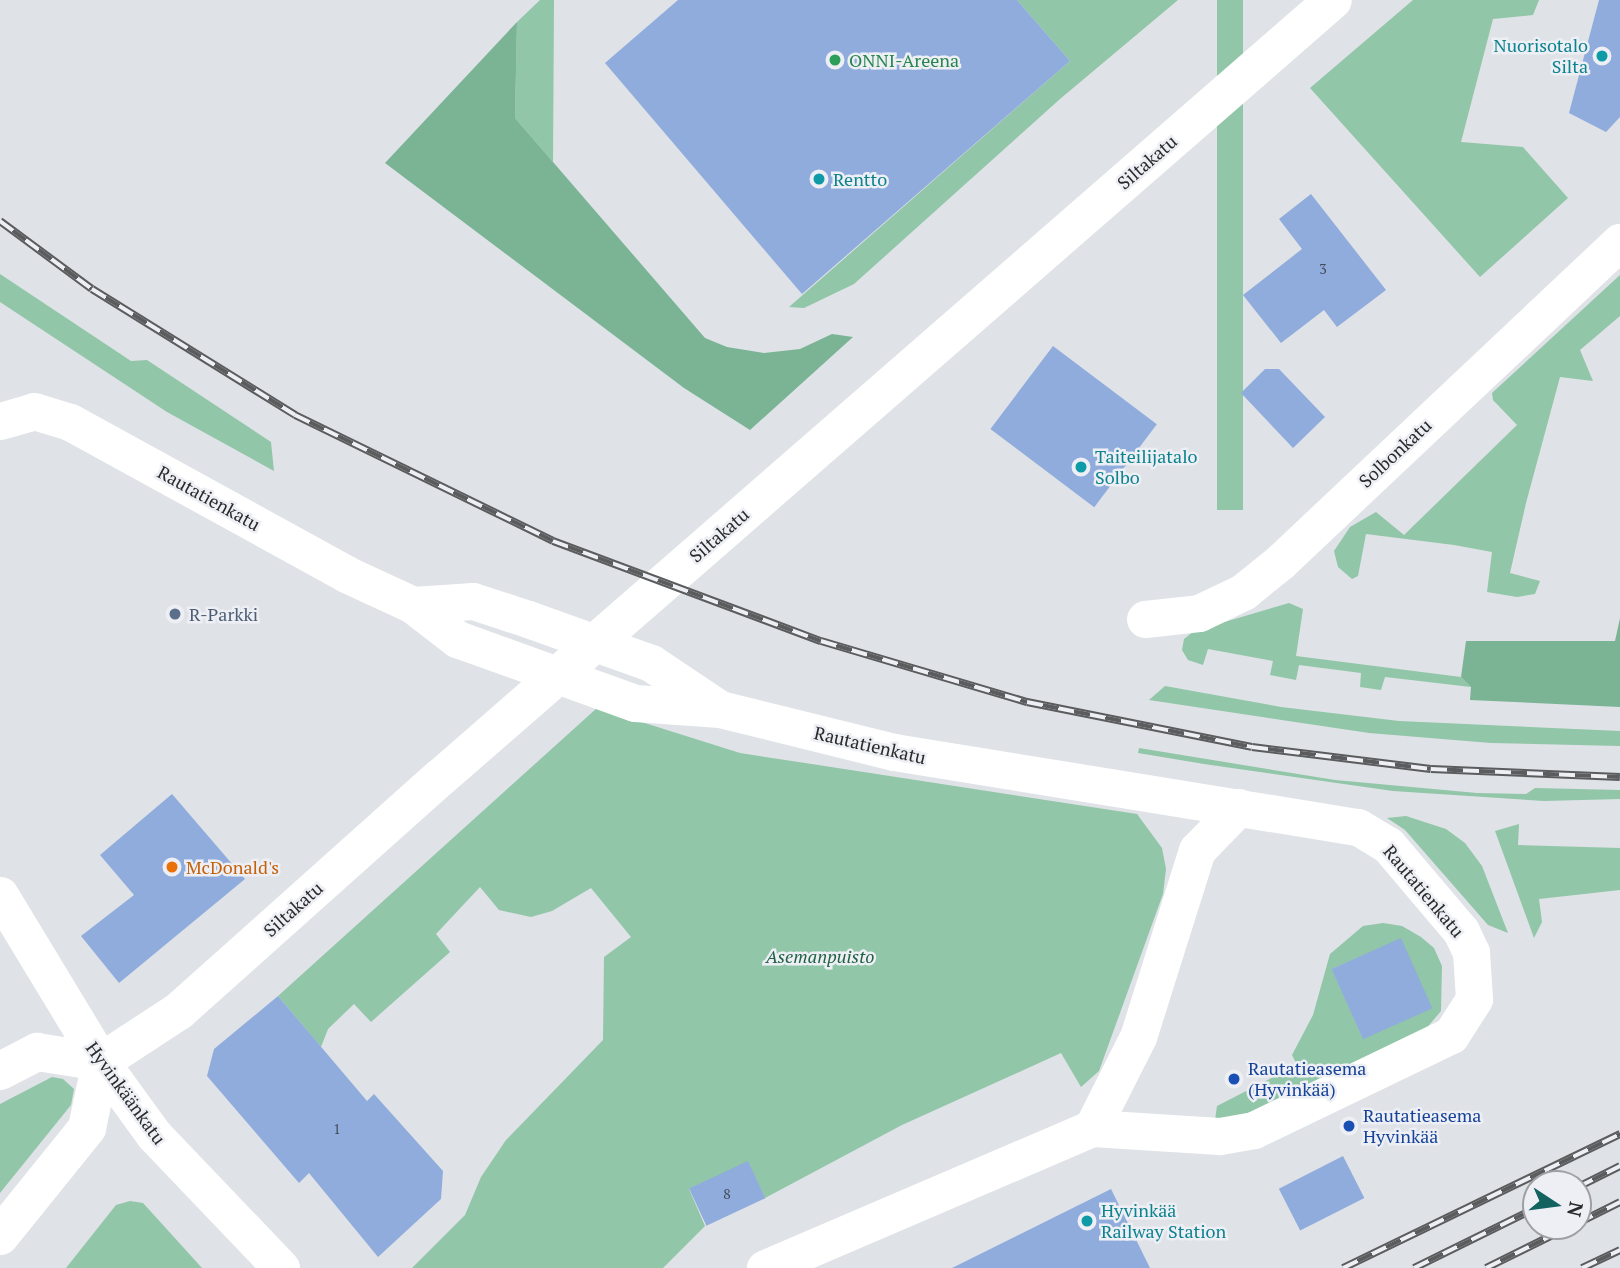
<!DOCTYPE html>
<html>
<head>
<meta charset="utf-8">
<style>
  body { margin:0 }
  #map { position:relative; width:1620px; height:1268px; overflow:hidden; background:#dfe2e6; font-family:"PT Serif",serif }
  div>[style] { position:absolute }
  .green>* { inset:0; background:#91c6a8; transform-origin:0 0 }
  .forest>* { inset:0; background:#7ab495 }
  .building>* { inset:0; background:#8facdc; transform-origin:0 0 }
  .minor>* { height:37px; margin:-18.5px; padding:0 18.5px; transform-origin:18.5px; border-radius:18.5px; background:#fff }
  .tertiary>* { height:38px; margin:-19px; padding:0 19px; transform-origin:19px; border-radius:19px; background:#fff }
  .rail>* { height:8px; margin-top:-4px; transform-origin:0; background:repeating-linear-gradient(90deg,#edeff4 0 16px,#5a5c5e 0 32px); box-sizing:border-box; border-block:2px solid #5a5c5e }
  .dots>* { width:19px; height:19px; translate:-50% -50%; box-sizing:border-box; border:4px solid #edeff4; border-radius:50% }
  span { translate:-50% -50%; white-space:nowrap; text-align:center; line-height:1.15; -webkit-text-stroke:5px #edeff4; paint-order:stroke }
  .number-label { font-size:14px; color:#424a58 }
  .number-label span { -webkit-text-stroke-width:0 }
  .culture-label { font-size:18px; color:#0d838f }
  .right { translate:-100% -50%; text-align:right }
  .left { translate:0 -50%; text-align:left }
  .leisure-label { font-size:18px; color:#27864d }
  .street-label { font-size:18px; color:#292a2c }
  .service-label { font-size:18px; color:#4e5e75 }
  .food-label { font-size:18px; color:#c56008 }
  .park-label { font-size:18px; color:#1f6243; font-style:italic }
  .transit-label { font-size:18px; color:#164399 }
  .north { position:absolute; left:1522px; top:1170px; width:70px; height:70px; box-sizing:border-box; background:#edeff4; border:2px solid #9fa0a4; border-radius:50%; rotate:103deg; font-size:19px; font-weight:700; line-height:28px; text-align:center; color:#292a2c }
  .north::after { content:''; display:block; margin:auto; width:24px; height:32px; background:#126260; clip-path:polygon(50% 0,100% 100%,50% 72%,0 100%) }
</style>
</head>
<body>
<div id="map">
  <div class="green">
    <i style="clip-path:polygon(540px 0,554px 0,553px 162px,515px 118px,517px 22px)"></i>
    <i style="clip-path:polygon(1017px 0,1178px 0,1060px 99px,854px 284px,804px 308px,789px 307px,1070px 61px)"></i>
    <i style="left:1217px;top:0;width:26px;height:510px"></i>
    <i style="clip-path:polygon(1413px 0,1539px 0,1533px 15px,1493px 19px,1461px 142px,1523px 147px,1568px 198px,1480px 277px,1310px 88px)"></i>
    <i style="clip-path:polygon(0 274px,131px 361px,147px 360px,271px 442px,274px 471px,167px 412px,0 302px)"></i>
    <i style="clip-path:polygon(1620px 275px,1620px 316px,1580px 350px,1593px 381px,1560px 377px,1526px 503px,1510px 573px,1540px 581px,1535px 594px,1517px 597px,1487px 592px,1492px 552px,1454px 545px,1366px 534px,1358px 576px,1352px 579px,1338px 567px,1334px 551px,1350px 527px,1376px 512px,1404px 535px,1517px 425px,1493px 400px,1492px 393px)"></i>
    <i style="clip-path:polygon(1289px 603px,1303px 609px,1296px 656px,1461px 677px,1471px 687px,1385px 677px,1381px 690px,1360px 687px,1361px 673px,1299px 665px,1296px 680px,1270px 675px,1273px 661px,1208px 649px,1203px 665px,1188px 660px,1182px 650px,1184px 639px,1194px 631px)"></i>
    <i style="clip-path:polygon(1165px 686px,1281px 707px,1399px 721px,1620px 731px,1620px 746px,1491px 743px,1369px 733px,1149px 700px)"></i>
    <i style="clip-path:polygon(597px 708px,740px 753px,1137px 814px,1162px 848px,1166px 869px,1163px 894px,1099px 1071px,1081px 1087px,1061px 1053px,902px 1125px,765px 1198px,748px 1162px,689px 1189px,705px 1226px,663px 1268px,412px 1268px,465px 1215px,481px 1177px,506px 1140px,603px 1040px,604px 957px,631px 937px,591px 888px,552px 911px,531px 917px,499px 910px,480px 887px,436px 934px,450px 952px,371px 1022px,354px 1004px,328px 1029px,321px 1047px,278px 996px)"></i>
    <i style="clip-path:polygon(1139px 748px,1335px 780px,1477px 793px,1526px 794px,1535px 788px,1620px 790px,1620px 799px,1544px 801px,1393px 791px,1204px 764px,1138px 753px)"></i>
    <i style="clip-path:polygon(1406px 816px,1446px 829px,1465px 843px,1482px 866px,1508px 933px,1488px 925px,1405px 830px,1387px 818px)"></i>
    <i style="clip-path:polygon(1519px 824px,1518px 845px,1620px 848px,1620px 890px,1539px 899px,1542px 922px,1534px 938px,1495px 831px)"></i>
    <i style="clip-path:polygon(evenodd,1383px 923px,1402px 926px,1421px 937px,1434px 948px,1442px 966px,1441px 1011px,1425px 1030px,1266px 1110px,1215px 1120px,1217px 1106px,1297px 1065px,1292px 1055px,1313px 1015px,1330px 954px,1363px 926px,1383px 923px,1401px 939px,1363px 1039px,1332px 969px,1401px 939px)"></i>
    <i style="clip-path:polygon(52px 1077px,63px 1079px,74px 1089px,71px 1105px,0 1193px,0 1104px)"></i>
    <i style="clip-path:polygon(130px 1201px,143px 1203px,202px 1268px,66px 1268px,116px 1205px)"></i>
  </div>
  <div class="forest">
    <i style="clip-path:polygon(517px 22px,515px 118px,705px 338px,727px 347px,764px 353px,800px 349px,832px 334px,853px 337px,750px 430px,684px 388px,385px 163px)"></i>
    <i style="clip-path:polygon(1620px 618px,1620px 707px,1470px 700px,1471px 687px,1461px 677px,1466px 641px,1615px 641px)"></i>
  </div>
  <div class="building">
    <i style="clip-path:polygon(678px 0,1017px 0,1070px 61px,802px 294px,605px 63px)"></i>
    <i style="clip-path:polygon(1599px 0,1620px 0,1620px 117px,1606px 132px,1569px 113px)"></i>
    <i style="clip-path:polygon(1311px 194px,1386px 290px,1337px 327px,1324px 310px,1281px 343px,1243px 295px,1302px 249px,1279px 219px)"></i>
    <i style="left:1053px;top:346px;width:130px;height:104px;rotate:37deg"></i>
    <i style="clip-path:polygon(1265px 369px,1279px 369px,1325px 417px,1293px 448px,1241px 393px)"></i>
    <i style="clip-path:polygon(172px 794px,245px 879px,119px 983px,81px 936px,134px 895px,100px 855px)"></i>
    <i style="left:1401px;top:938px;width:77px;height:76px;rotate:66deg"></i>
    <i style="clip-path:polygon(278px 996px,367px 1101px,374px 1094px,443px 1171px,441px 1199px,378px 1257px,309px 1173px,299px 1183px,207px 1076px,214px 1049px)"></i>
    <i style="left:1343px;top:1156px;width:47px;height:72px;rotate:63deg"></i>
    <i style="left:748px;top:1161px;width:41px;height:65px;rotate:65deg"></i>
    <i style="clip-path:polygon(1111px 1189px,1150px 1268px,952px 1268px)"></i>
  </div>
  <div class="minor">
    <i style="left:0;top:421px;width:35px;rotate:-16deg"></i>
    <i style="left:34px;top:411px;width:38px;rotate:17deg"></i>
    <i style="left:70px;top:422px;width:315px;rotate:28.8deg"></i>
    <i style="left:346px;top:574px;width:74px;rotate:24.8deg"></i>
    <i style="left:413px;top:605px;width:56px;rotate:37.7deg"></i>
    <i style="left:457px;top:639px;width:189px;rotate:19.8deg"></i>
    <i style="left:635px;top:703px;width:85px;rotate:4deg"></i>
    <i style="left:720px;top:709px;width:179px;rotate:13.9deg"></i>
    <i style="left:894px;top:752px;width:470px;rotate:9.2deg"></i>
    <i style="left:1358px;top:827px;width:35px;rotate:31deg"></i>
    <i style="left:1388px;top:845px;width:113px;rotate:49.7deg"></i>
    <i style="left:1461px;top:931px;width:23px;rotate:65deg"></i>
    <i style="left:1471px;top:952px;width:47px;rotate:86.3deg"></i>
    <i style="left:1474px;top:999px;width:43px;rotate:122.6deg"></i>
    <i style="left:1451px;top:1035px;width:219px;rotate:154.3deg"></i>
    <i style="left:1254px;top:1130px;width:36px;rotate:170deg"></i>
    <i style="left:1219px;top:1136px;width:127px;rotate:-176.4deg"></i>
    <i style="left:1092px;top:1128px;width:356px;rotate:156.8deg"></i>
    <i style="left:413px;top:605px;width:60px;rotate:-3.8deg"></i>
    <i style="left:473px;top:601px;width:58px;rotate:18.1deg"></i>
    <i style="left:528px;top:619px;width:131px;rotate:19.7deg"></i>
    <i style="left:651px;top:663px;width:83px;rotate:33.7deg"></i>
    <i style="left:1145px;top:619px;width:54px;rotate:-6.3deg"></i>
    <i style="left:1199px;top:613px;width:49px;rotate:-25.5deg"></i>
    <i style="left:1243px;top:592px;width:48px;rotate:-39deg"></i>
    <i style="left:1280px;top:562px;width:467px;rotate:-43.3deg"></i>
    <i style="left:0;top:895px;width:195px;rotate:58.8deg"></i>
    <i style="left:101px;top:1062px;width:90px;rotate:54deg"></i>
    <i style="left:154px;top:1135px;width:184px;rotate:46.3deg"></i>
    <i style="left:1092px;top:1128px;width:102px;rotate:-63.2deg"></i>
    <i style="left:1138px;top:1037px;width:196px;rotate:-72.5deg"></i>
    <i style="left:1197px;top:850px;width:60px;rotate:-45.7deg"></i>
  </div>
  <div class="tertiary">
    <i style="left:0;top:1071px;width:42px;rotate:-27.2deg"></i>
    <i style="left:37px;top:1052px;width:65px;rotate:8.9deg"></i>
    <i style="left:101px;top:1062px;width:93px;rotate:-33.2deg"></i>
    <i style="left:179px;top:1011px;width:350px;rotate:-41.8deg"></i>
    <i style="left:440px;top:778px;width:1184px;rotate:-41.06deg"></i>
    <i style="left:0;top:1236px;width:139px;rotate:-51.1deg"></i>
    <i style="left:87px;top:1128px;width:67px;rotate:-78deg"></i>
  </div>
  <div class="rail">
    <i style="left:0;top:221px;width:114px;rotate:36.5deg"></i>
    <i style="left:92px;top:289px;width:239px;rotate:31.8deg"></i>
    <i style="left:295px;top:415px;width:287px;rotate:26deg"></i>
    <i style="left:553px;top:541px;width:286px;rotate:20.5deg"></i>
    <i style="left:821px;top:641px;width:215px;rotate:16.5deg"></i>
    <i style="left:1027px;top:702px;width:229px;rotate:11.3deg"></i>
    <i style="left:1252px;top:747px;width:180px;rotate:7deg"></i>
    <i style="left:1431px;top:769px;width:189px;rotate:2.4deg"></i>
    <i style="left:1578px;top:1187px;width:47px;rotate:-26.6deg"></i>
    <i style="left:1578px;top:1223px;width:47px;rotate:-26.6deg"></i>
    <i style="left:1343px;top:1268px;width:308px;rotate:-25.8deg"></i>
    <i style="left:1414px;top:1268px;width:136px;rotate:-26.2deg"></i>
    <i style="left:1486px;top:1268px;width:95px;rotate:-26.3deg"></i>
    <i style="left:1582px;top:1268px;width:42px;rotate:-25.3deg"></i>
  </div>
  <div class="dots">
    <i style="left:1602px;top:56px;background:#0f9aa8"></i>
    <i style="left:835px;top:60px;background:#2e9e5b"></i>
    <i style="left:819px;top:179px;background:#0f9aa8"></i>
    <i style="left:1081px;top:467px;background:#0f9aa8"></i>
    <i style="left:175px;top:614px;background:#5c6f8a"></i>
    <i style="left:172px;top:867px;background:#e8710a"></i>
    <i style="left:1234px;top:1079px;background:#1a4fb4"></i>
    <i style="left:1349px;top:1126px;background:#1a4fb4"></i>
    <i style="left:1087px;top:1221px;background:#0f9aa8"></i>
  </div>
  <div class="number-label">
    <span style="left:1323px;top:269px">3</span>
    <span style="left:337px;top:1129px">1</span>
    <span style="left:727px;top:1194px">8</span>
  </div>
  <div class="culture-label">
    <span class="right" style="left:1588px;top:56px">Nuorisotalo<br>Silta</span>
    <span class="left" style="left:833px;top:179px">Rentto</span>
    <span class="left" style="left:1095px;top:467px">Taiteilijatalo<br>Solbo</span>
    <span class="left" style="left:1101px;top:1221px">Hyvinkää<br>Railway Station</span>
  </div>
  <div class="leisure-label">
    <span class="left" style="left:849px;top:60px">ONNI-Areena</span>
  </div>
  <div class="street-label">
    <span style="left:1147px;top:162px;rotate:-41deg">Siltakatu</span>
    <span style="left:1395px;top:453px;rotate:-43deg">Solbonkatu</span>
    <span style="left:209px;top:498px;rotate:29deg">Rautatienkatu</span>
    <span style="left:719px;top:535px;rotate:-41deg">Siltakatu</span>
    <span style="left:870px;top:745px;rotate:13deg">Rautatienkatu</span>
    <span style="left:1424px;top:891px;rotate:50deg">Rautatienkatu</span>
    <span style="left:293px;top:909px;rotate:-42deg">Siltakatu</span>
    <span style="left:126px;top:1093px;rotate:54deg">Hyvinkäänkatu</span>
  </div>
  <div class="service-label">
    <span class="left" style="left:189px;top:614px">R-Parkki</span>
  </div>
  <div class="food-label">
    <span class="left" style="left:186px;top:867px">McDonald's</span>
  </div>
  <div class="park-label">
    <span style="left:820px;top:956px">Asemanpuisto</span>
  </div>
  <div class="transit-label">
    <span class="left" style="left:1248px;top:1079px">Rautatieasema<br>(Hyvinkää)</span>
    <span class="left" style="left:1363px;top:1126px">Rautatieasema<br>Hyvinkää</span>
  </div>
  <div class="north">N</div>
</div>
</body>
</html>
